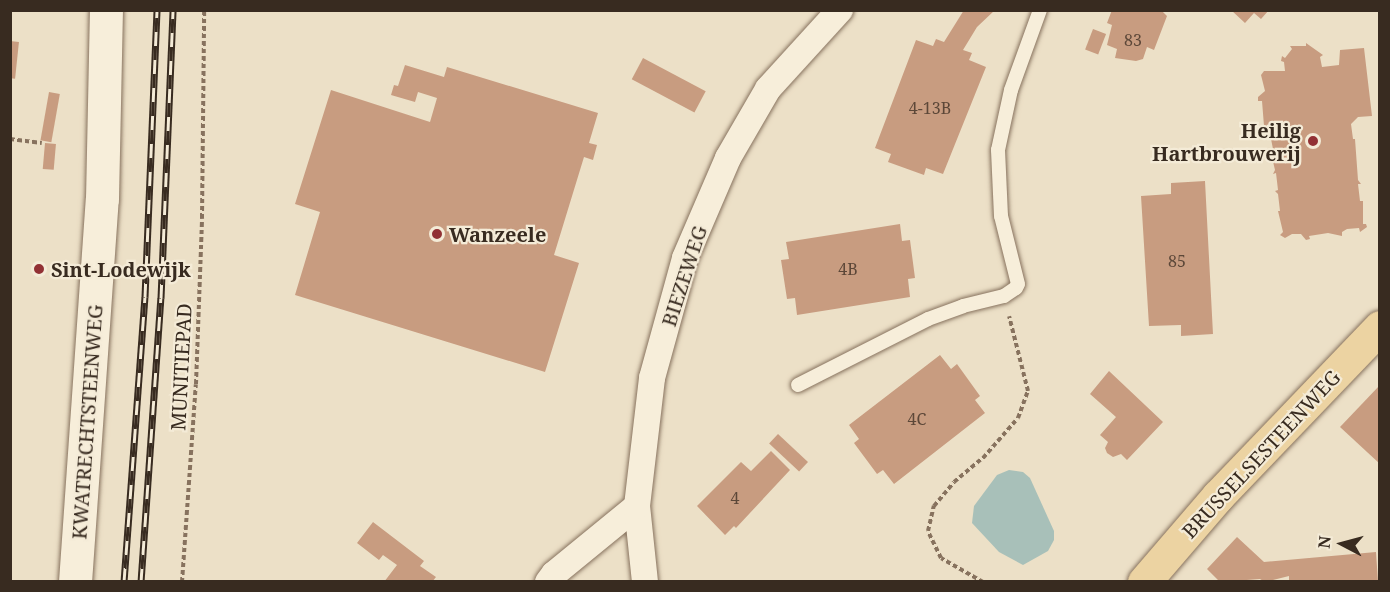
<!DOCTYPE html>
<html>
<head>
<meta charset="utf-8">
<style>
  body { margin:0 }
  #map { position:relative; width:1390px; height:592px; overflow:hidden; background:#ece0c7; font-family:"Noto Serif",serif }
  div>[style] { position:absolute }
  .water>* { inset:0; background:#a8c0b9 }
  .building>* { inset:0; background:#c89c80; transform-origin:0 0 }
  .path>* { height:4px; margin-top:-2px; transform-origin:0; background:repeating-linear-gradient(90deg,#87725e 0 4.5px,transparent 0 7.5px) }
  .roads { filter:drop-shadow(0 0 2px #87725e) drop-shadow(0 0 2px #87725e) }
  .service>* { height:14px; margin:-7px; padding:0 7px; transform-origin:7px; border-radius:7px; background:#f7eeda }
  .minor>* { height:26px; margin:-13px; padding:0 13px; transform-origin:13px; border-radius:13px; background:#f7eeda }
  .tertiary>* { height:33px; margin:-16.5px; padding:0 16.5px; transform-origin:16.5px; border-radius:16.5px; background:#f7eeda }
  .primary>* { height:33px; margin:-16.5px; padding:0 16.5px; transform-origin:16.5px; border-radius:16.5px; background:#ecd3a2 }
  .rail>* { height:7px; margin-top:-3.5px; transform-origin:0; background:repeating-linear-gradient(90deg,#f4ebd7 0 14px,#382b20 0 28px); box-sizing:border-box; border-block:2px solid #382b20 }
  .dots>* { width:16px; height:16px; translate:-50% -50%; box-sizing:border-box; border:3px solid #f4ebd7; border-radius:50% }
  span { translate:-50% -50%; white-space:nowrap; text-align:center; line-height:1.15; -webkit-text-stroke:4.5px #f4ebd7; paint-order:stroke }
  .number-label { font-size:16px; color:#5c4738 }
  .number-label span { -webkit-text-stroke-width:0 }
  .poi-label { font-size:20px; color:#382b20; font-weight:700 }
  .right { translate:-100% -50%; text-align:right }
  .left { translate:0 -50%; text-align:left }
  .street-label { font-size:20px; color:#382b20 }
  .frame { position:absolute; inset:0; border:12px solid #382b20; pointer-events:none }
  .north { position:absolute; left:1312px; top:514px; width:60px; height:60px; -webkit-text-stroke:4px #f4ebd7; paint-order:stroke; rotate:276deg; font-size:16px; font-weight:700; line-height:24px; text-align:center; color:#382b20 }
  .north::after { content:''; display:block; margin:auto; width:21px; height:27px; background:#382b20; clip-path:polygon(50% 0,100% 100%,50% 72%,0 100%) }
</style>
</head>
<body>
<div id="map">
  <div class="water">
    <i style="clip-path:polygon(1009px 470px,1023px 472px,1030px 478px,1054px 531px,1054px 540px,1048px 551px,1023px 565px,999px 552px,972px 523px,974px 506px,997px 475px)"></i>
  </div>
  <div class="building">
    <i style="clip-path:polygon(964px 10px,995px 10px,977px 27px,963px 50px,972px 53px,969px 60px,986px 67px,943px 174px,926px 168px,924px 175px,888px 162px,891px 154px,875px 148px,916px 40px,933px 46px,936px 39px,944px 42px)"></i>
    <i style="clip-path:polygon(1112px 10px,1161px 10px,1167px 16px,1154px 50px,1147px 47px,1143px 59px,1136px 61px,1115px 58px,1117px 49px,1107px 45px,1112px 25px,1107px 23px)"></i>
    <i style="clip-path:polygon(1231px 10px,1269px 10px,1261px 19px,1254px 13px,1245px 23px)"></i>
    <i style="left:1093px;top:29px;width:14px;height:22px;rotate:21deg"></i>
    <i style="left:10px;top:41px;width:9px;height:37px;rotate:6deg"></i>
    <i style="clip-path:polygon(1306px 43px,1323px 55px,1320px 57px,1322px 67px,1339px 65px,1340px 50px,1364px 48px,1372px 116px,1358px 117px,1351px 124px,1353px 139px,1355px 139px,1358px 180px,1361px 184px,1358px 184px,1360px 201px,1363px 201px,1363px 224px,1366px 224px,1367px 227px,1360px 232px,1359px 228px,1347px 229px,1342px 232px,1342px 236px,1328px 233px,1309px 236px,1310px 239px,1306px 240px,1301px 234px,1292px 234px,1285px 238px,1280px 235px,1283px 232px,1278px 211px,1280px 211px,1278px 194px,1275px 191px,1278px 190px,1276px 173px,1273px 174px,1275px 170px,1270px 149px,1273px 149px,1270px 134px,1262px 130px,1261px 126px,1264px 126px,1262px 101px,1258px 101px,1258px 97px,1265px 91px,1261px 75px,1264px 71px,1285px 71px,1284px 62px,1281px 61px,1282px 56px,1285px 58px,1292px 49px,1290px 46px,1306px 46px)"></i>
    <i style="left:643px;top:58px;width:71px;height:24px;rotate:28deg"></i>
    <i style="clip-path:polygon(405px 65px,444px 77px,447px 67px,598px 113px,589px 143px,597px 145px,593px 160px,584px 157px,554px 255px,579px 263px,545px 372px,295px 295px,320px 212px,295px 204px,331px 90px,430px 122px,437px 98px,418px 92px,415px 102px,391px 95px,394px 85px,398px 86px)"></i>
    <i style="left:49px;top:92px;width:11px;height:49px;rotate:10deg"></i>
    <i style="left:45px;top:143px;width:11px;height:26px;rotate:5deg"></i>
    <i style="clip-path:polygon(1205px 181px,1213px 334px,1181px 336px,1181px 325px,1149px 326px,1141px 196px,1171px 194px,1171px 183px)"></i>
    <i style="clip-path:polygon(900px 224px,902px 241px,910px 240px,915px 278px,908px 279px,910px 297px,797px 315px,795px 298px,787px 299px,781px 260px,789px 259px,786px 242px)"></i>
    <i style="clip-path:polygon(940px 355px,951px 369px,957px 364px,980px 396px,975px 400px,985px 413px,894px 484px,883px 470px,877px 474px,854px 443px,859px 439px,849px 425px)"></i>
    <i style="clip-path:polygon(1109px 371px,1163px 422px,1127px 460px,1121px 454px,1113px 457px,1107px 453px,1105px 448px,1108px 442px,1100px 435px,1116px 417px,1090px 394px)"></i>
    <i style="clip-path:polygon(1380px 385px,1380px 464px,1340px 427px)"></i>
    <i style="left:778px;top:434px;width:41px;height:13px;rotate:43deg"></i>
    <i style="clip-path:polygon(771px 451px,790px 470px,736px 528px,734px 526px,725px 535px,697px 506px,741px 462px,751px 471px)"></i>
    <i style="clip-path:polygon(373px 522px,424px 561px,420px 566px,436px 577px,432px 582px,384px 582px,397px 565px,383px 555px,379px 560px,357px 543px)"></i>
    <i style="clip-path:polygon(1237px 537px,1264px 562px,1376px 552px,1378px 582px,1289px 582px,1289px 576px,1265px 582px,1260px 579px,1220px 582px,1207px 569px)"></i>
  </div>
  <div class="path">
    <i style="left:10px;top:139px;width:32px;rotate:7deg"></i>
    <i style="left:182px;top:582px;width:198px;rotate:-86deg"></i>
    <i style="left:196px;top:384px;width:166px;rotate:-87.9deg"></i>
    <i style="left:202px;top:218px;width:208px;rotate:-89.4deg"></i>
    <i style="left:983px;top:582px;width:48px;rotate:-150.3deg"></i>
    <i style="left:941px;top:558px;width:30px;rotate:-116deg"></i>
    <i style="left:928px;top:531px;width:26px;rotate:-77deg"></i>
    <i style="left:934px;top:506px;width:31px;rotate:-50deg"></i>
    <i style="left:954px;top:482px;width:38px;rotate:-40deg"></i>
    <i style="left:983px;top:458px;width:53px;rotate:-48.8deg"></i>
    <i style="left:1018px;top:418px;width:29px;rotate:-70deg"></i>
    <i style="left:1028px;top:391px;width:77px;rotate:-104.2deg"></i>
  </div>
  <div class="roads">
    <div class="service">
      <i style="left:798px;top:385px;width:146px;rotate:-26.9deg"></i>
      <i style="left:928px;top:319px;width:37px;rotate:-20deg"></i>
      <i style="left:963px;top:306px;width:42px;rotate:-13.7deg"></i>
      <i style="left:1004px;top:296px;width:14px;rotate:-34deg"></i>
      <i style="left:1016px;top:288px;width:4px;rotate:-63deg"></i>
      <i style="left:1018px;top:284px;width:70px;rotate:-104deg"></i>
      <i style="left:1001px;top:216px;width:66px;rotate:-92.6deg"></i>
      <i style="left:998px;top:150px;width:61px;rotate:-77.8deg"></i>
      <i style="left:1011px;top:90px;width:85px;rotate:-70.1deg"></i>
    </div>
    <div class="minor">
      <i style="left:548px;top:582px;width:10px;rotate:-53deg"></i>
      <i style="left:554px;top:574px;width:107px;rotate:-39.3deg"></i>
      <i style="left:645px;top:582px;width:76px;rotate:-96deg"></i>
      <i style="left:637px;top:506px;width:129px;rotate:-83.3deg"></i>
      <i style="left:652px;top:378px;width:124px;rotate:-74.6deg"></i>
      <i style="left:685px;top:258px;width:109px;rotate:-66.7deg"></i>
      <i style="left:728px;top:158px;width:80px;rotate:-59.9deg"></i>
      <i style="left:768px;top:89px;width:107px;rotate:-47.7deg"></i>
    </div>
    <div class="tertiary">
      <i style="left:75px;top:582px;width:384px;rotate:-86deg"></i>
      <i style="left:102px;top:199px;width:189px;rotate:-88.8deg"></i>
    </div>
    <div class="primary">
      <i style="left:1144px;top:582px;width:113px;rotate:-49.3deg"></i>
      <i style="left:1218px;top:496px;width:234px;rotate:-46.2deg"></i>
    </div>
  </div>
  <div class="rail">
    <i style="left:124px;top:582px;width:286px;rotate:-85.8deg"></i>
    <i style="left:145px;top:297px;width:287px;rotate:-87.6deg"></i>
    <i style="left:141px;top:582px;width:285px;rotate:-86deg"></i>
    <i style="left:161px;top:298px;width:288px;rotate:-87.6deg"></i>
  </div>
  <div class="dots">
    <i style="left:1313px;top:141px;background:#923134"></i>
    <i style="left:437px;top:234px;background:#923134"></i>
    <i style="left:39px;top:269px;background:#923134"></i>
  </div>
  <div class="number-label">
    <span style="left:1133px;top:40px">83</span>
    <span style="left:930px;top:108px">4-13B</span>
    <span style="left:1177px;top:261px">85</span>
    <span style="left:848px;top:269px">4B</span>
    <span style="left:917px;top:419px">4C</span>
    <span style="left:735px;top:498px">4</span>
  </div>
  <div class="poi-label">
    <span class="right" style="left:1301px;top:142px">Heilig<br>Hartbrouwerij</span>
    <span class="left" style="left:449px;top:234px">Wanzeele</span>
    <span class="left" style="left:51px;top:269px">Sint-Lodewijk</span>
  </div>
  <div class="street-label">
    <span style="left:684px;top:276px;rotate:-72deg">BIEZEWEG</span>
    <span style="left:181px;top:367px;rotate:-87deg">MUNITIEPAD</span>
    <span style="left:87px;top:422px;rotate:-86deg">KWATRECHTSTEENWEG</span>
    <span style="left:1261px;top:454px;rotate:-47deg">BRUSSELSESTEENWEG</span>
  </div>
  <div class="frame"></div>
  <div class="north">N</div>
</div>
</body>
</html>
